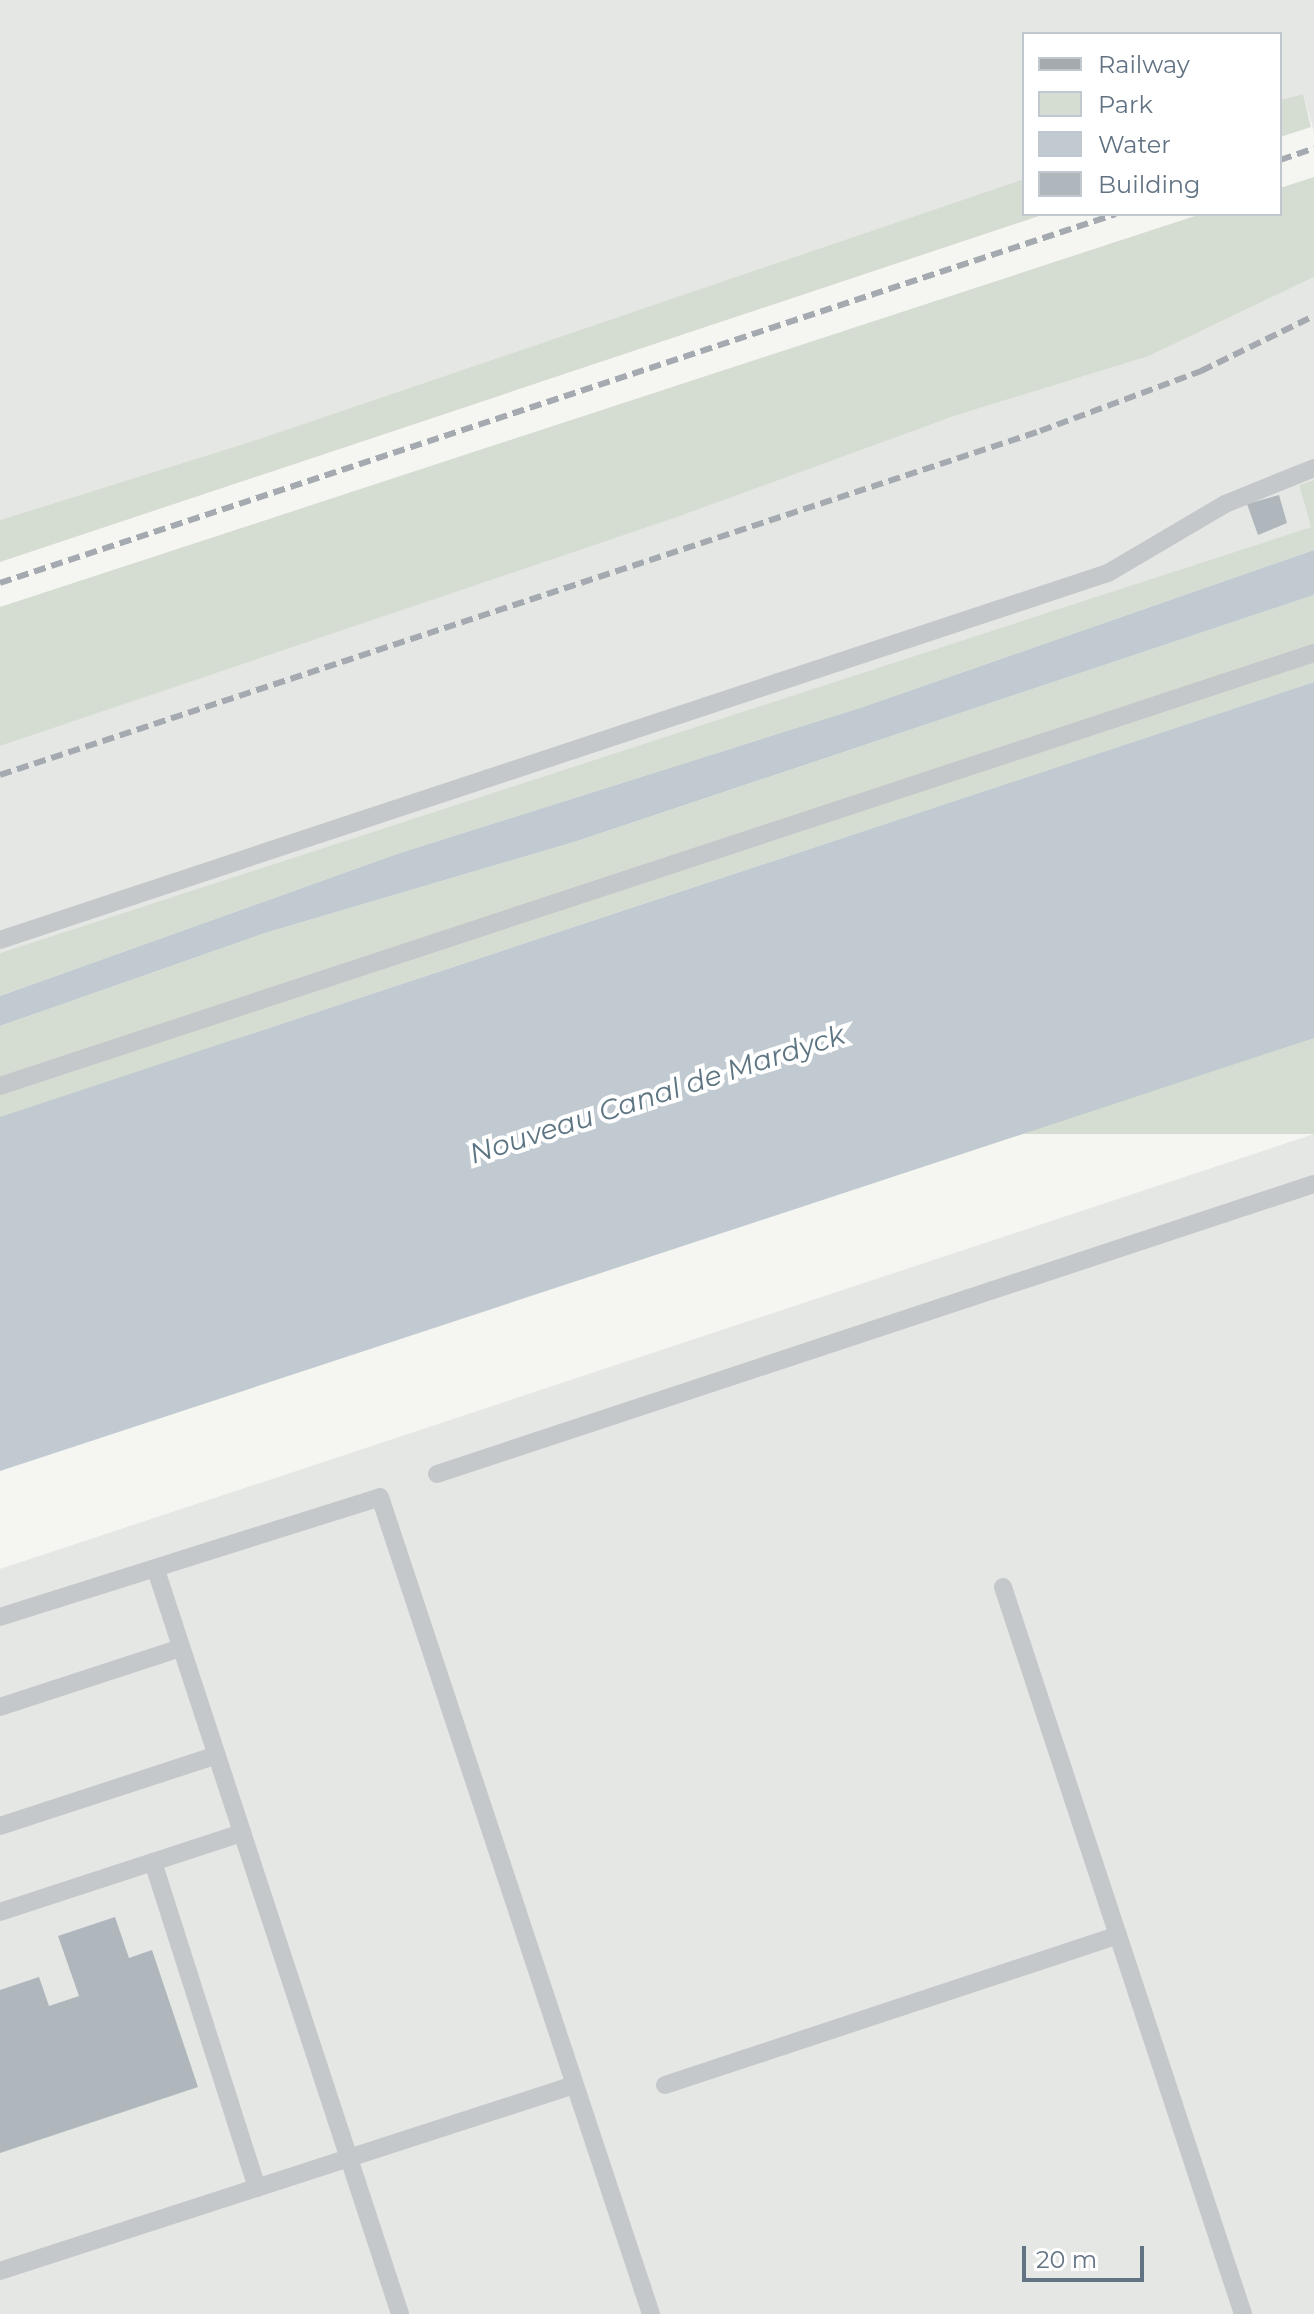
<!DOCTYPE html>
<html>
<head>
<meta charset="utf-8">
<style>
  body { margin:0 }
  #map { position:relative; width:1314px; height:2314px; overflow:hidden; background:#f5f5f1; font-family:Montserrat,sans-serif }
  div>[style] { position:absolute }
  .built>* { inset:0; background:#e5e7e4 }
  .green>* { inset:0; background:#d5ddd2; transform-origin:0 0 }
  .water>* { inset:0; background:#c0cad0 }
  .building>* { inset:0; background:#afb6bc }
  .service>* { height:18px; margin:-9px; padding:0 9px; transform-origin:9px; border-radius:9px; background:#c4c8cb }
  .rail>* { height:6px; margin-top:-3px; transform-origin:0; background:repeating-linear-gradient(90deg,#a4aab0 0 12px,transparent 0 18px) }
  span { translate:-50% -50%; white-space:nowrap; text-align:center; line-height:1.15; -webkit-text-stroke:8px #fff; paint-order:stroke }
  .water-label { font-size:28px; color:#5d7582; font-style:italic }
  .legend { position:absolute; left:1022px; top:32px; width:260px; height:184px; box-sizing:border-box; background:#fff; border:2px solid #c0c7ce; margin:0; padding:10px 14px; list-style:none; font-size:24px; color:#627384 }
  .legend li { display:flex; align-items:center; gap:16px; height:40px }
  .legend b { width:40px; border:2px solid #c0c7ce }
  .scale { position:absolute; left:1022px; top:2246px; width:122px; height:36px; box-sizing:border-box; border:4px solid #627384; border-top:0; padding-left:10px; font-size:24px; line-height:28px; white-space:nowrap; color:#627384; -webkit-text-stroke:6px #fff; paint-order:stroke }
</style>
</head>
<body>
<div id="map">
  <div class="built">
    <i style="clip-path:polygon(0 0,1314px 0,1314px 132px,1303px 94px,1280px 100px,1280px 34px,1024px 34px,1024px 179px,262px 438px,0 520px)"></i>
    <i style="clip-path:polygon(1314px 277px,1314px 480px,1299px 485px,1311px 527px,0 953px,0 746px,954px 416px,1149px 356px)"></i>
    <i style="clip-path:polygon(1314px 1134px,1314px 2314px,0 2314px,0 1569px)"></i>
  </div>
  <div class="green">
    <i style="clip-path:polygon(1303px 94px,1311px 127px,1280px 137px,1280px 100px)"></i>
    <i style="clip-path:polygon(1314px 177px,1314px 277px,1149px 356px,954px 416px,674px 518px,0 746px,0 607px,1201px 214px,1280px 214px,1280px 188px)"></i>
    <i style="clip-path:polygon(1024px 179px,1024px 214px,1045px 214px,0 562px,0 520px,262px 438px)"></i>
    <i style="clip-path:polygon(1314px 480px,1314px 550px,863px 707px,397px 854px,0 996px,0 953px,1311px 527px,1299px 485px)"></i>
    <i style="clip-path:polygon(1314px 595px,1314px 682px,0 1117px,0 1026px,265px 933px,574px 842px)"></i>
    <i style="left:1314px;top:1038px;width:96px;height:1384px;rotate:90deg"></i>
  </div>
  <div class="water">
    <i style="clip-path:polygon(1314px 550px,1314px 595px,574px 842px,265px 933px,0 1026px,0 996px,397px 854px,863px 707px)"></i>
    <i style="clip-path:polygon(1314px 682px,1314px 1038px,0 1471px,0 1117px)"></i>
  </div>
  <div class="building">
    <i style="clip-path:polygon(1279px 495px,1287px 523px,1258px 535px,1247px 504px)"></i>
    <i style="clip-path:polygon(115px 1917px,129px 1958px,152px 1950px,198px 2087px,0 2153px,0 1990px,39px 1977px,49px 2006px,79px 1996px,58px 1936px)"></i>
  </div>
  <div class="service">
    <i style="left:0;top:940px;width:1167px;rotate:-18.33deg"></i>
    <i style="left:1108px;top:573px;width:136px;rotate:-30.5deg"></i>
    <i style="left:1225px;top:504px;width:96px;rotate:-22deg"></i>
    <i style="left:0;top:1086px;width:1384px;rotate:-18.24deg"></i>
    <i style="left:437px;top:1474px;width:924px;rotate:-18.3deg"></i>
    <i style="left:156px;top:1570px;width:783px;rotate:71.84deg"></i>
    <i style="left:1003px;top:1587px;width:766px;rotate:71.73deg"></i>
    <i style="left:0;top:1617px;width:398px;rotate:-17.5deg"></i>
    <i style="left:380px;top:1497px;width:861px;rotate:71.65deg"></i>
    <i style="left:0;top:1707px;width:190px;rotate:-18.1deg"></i>
    <i style="left:0;top:1826px;width:228px;rotate:-18.1deg"></i>
    <i style="left:153px;top:1862px;width:342px;rotate:72.3deg"></i>
    <i style="left:0;top:1912px;width:255px;rotate:-18.1deg"></i>
    <i style="left:665px;top:2085px;width:477px;rotate:-18.3deg"></i>
    <i style="left:0;top:2271px;width:603px;rotate:-17.95deg"></i>
  </div>
  <div class="rail">
    <i style="left:1280px;top:160px;width:36px;rotate:-19deg"></i>
    <i style="left:0;top:583px;width:1175px;rotate:-18.3deg"></i>
    <i style="left:0;top:775px;width:1095px;rotate:-18.3deg"></i>
    <i style="left:1040px;top:431px;width:172px;rotate:-20.4deg"></i>
    <i style="left:1201px;top:371px;width:126px;rotate:-26deg"></i>
  </div>
  <div class="water-label">
    <span style="left:657px;top:1094px;rotate:-18deg">Nouveau Canal de Mardyck</span>
  </div>
  <ul class="legend">
  <li><b style="height:10px;background:#a4aab0"></b>Railway</li>
  <li><b style="height:22px;background:#d5ddd2"></b>Park</li>
  <li><b style="height:22px;background:#c0cad0"></b>Water</li>
  <li><b style="height:22px;background:#afb6bc"></b>Building</li>
  </ul>
  <div class="scale">20 m</div>
</div>
</body>
</html>
